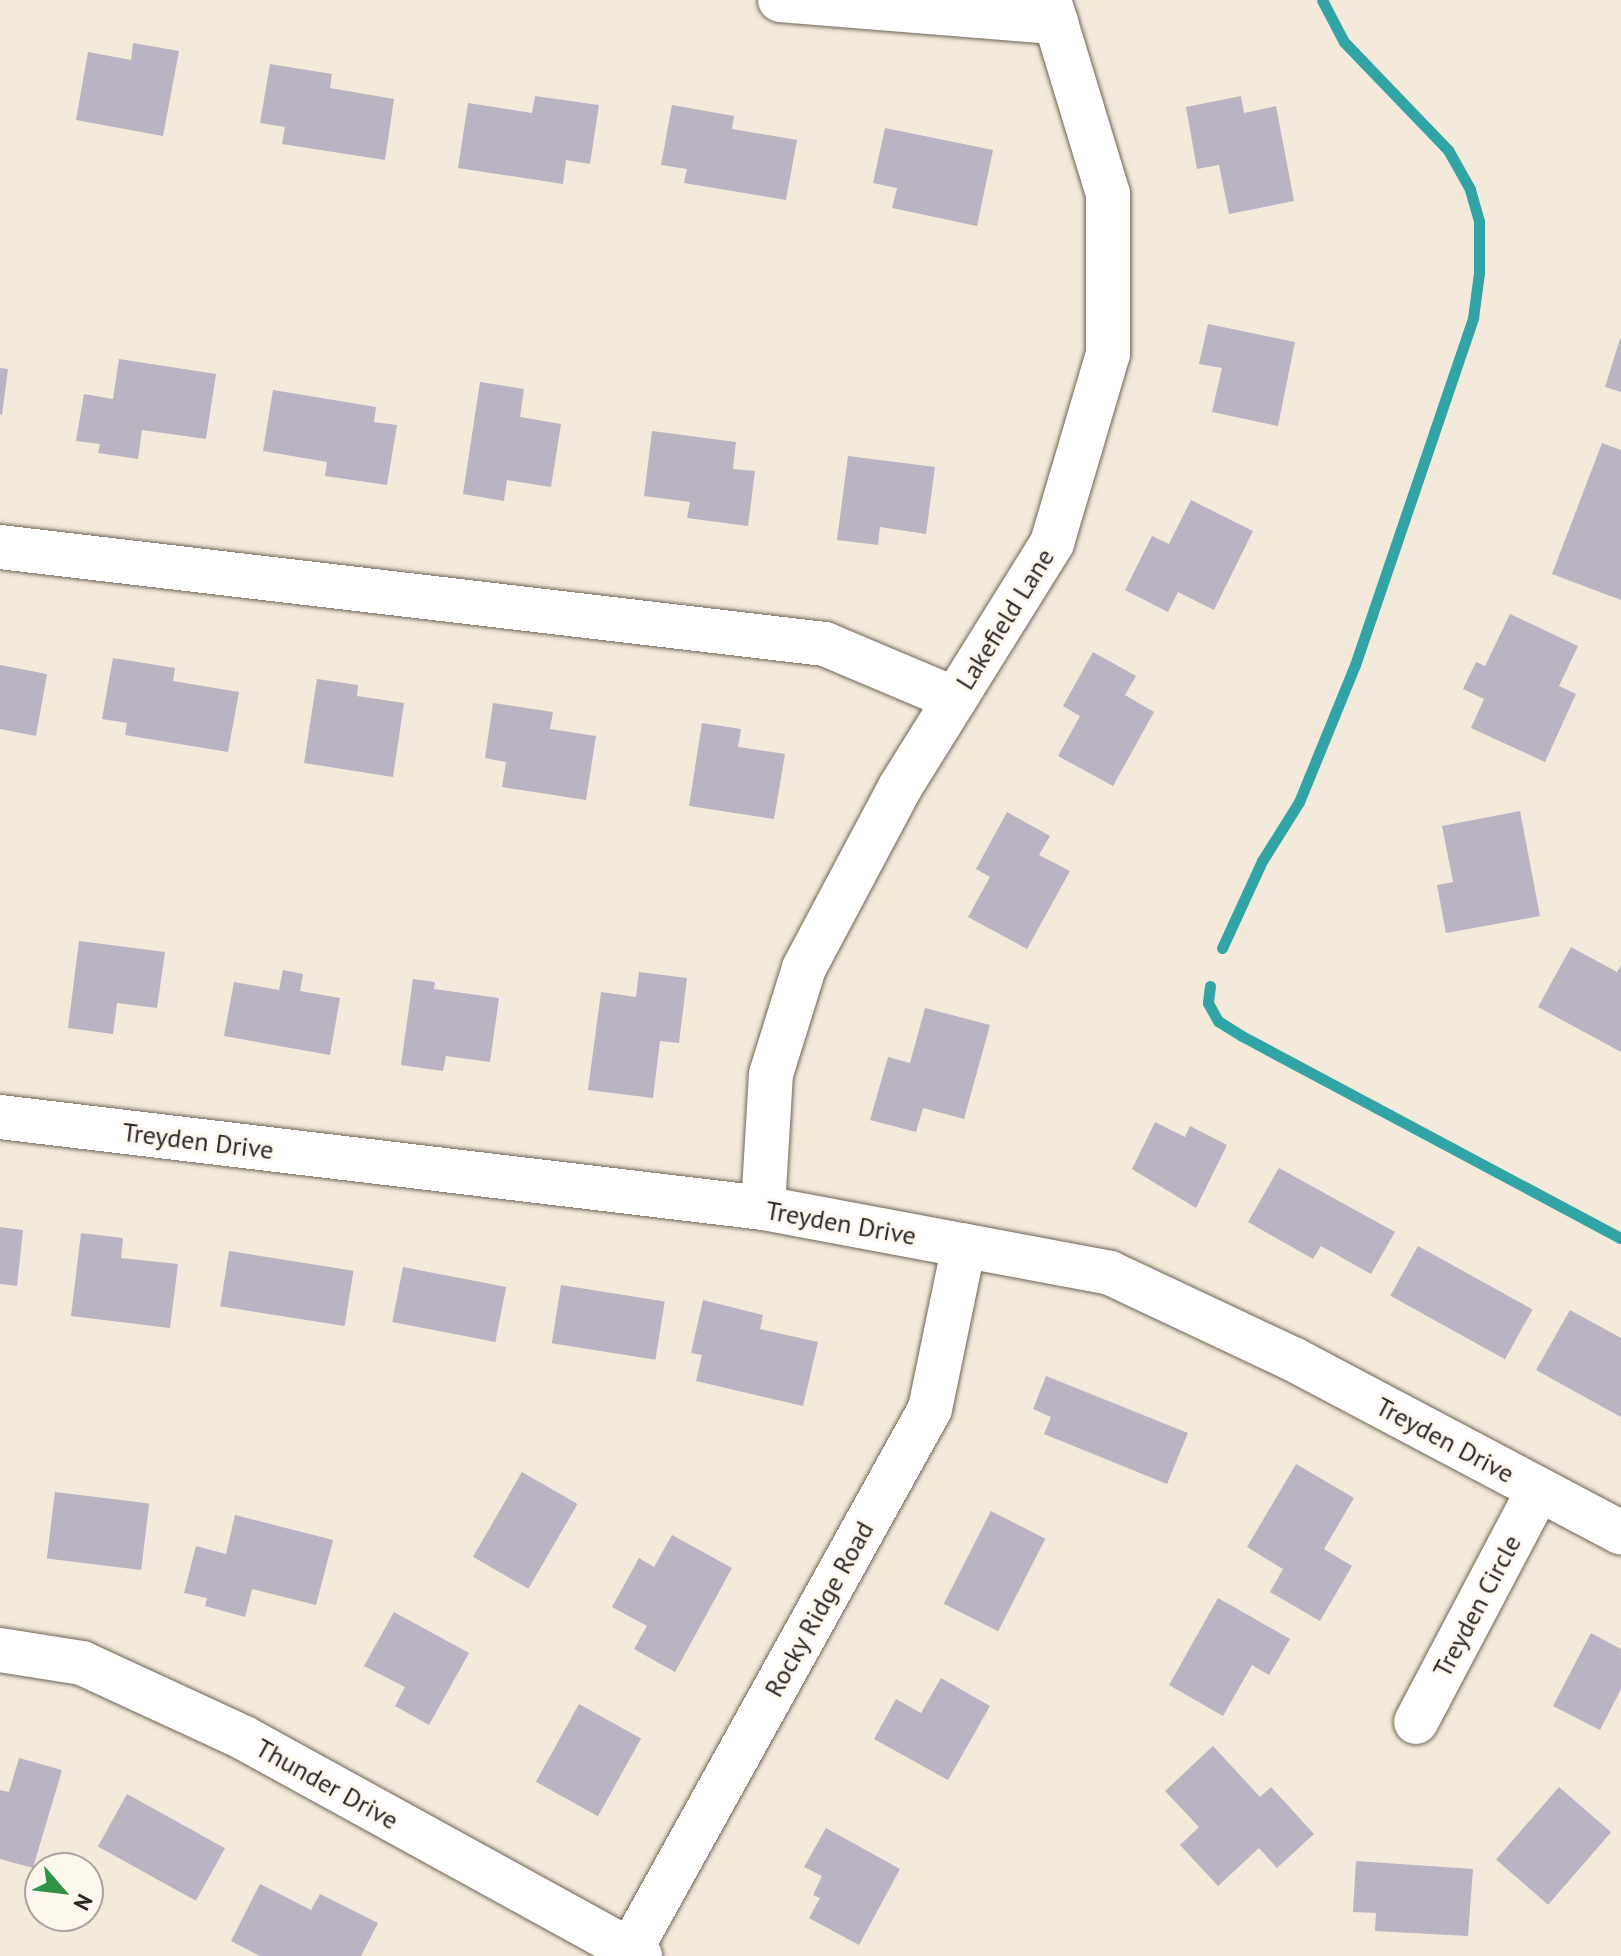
<!DOCTYPE html>
<html>
<head>
<meta charset="utf-8">
<style>
  body { margin:0 }
  #map { position:relative; width:1621px; height:1956px; overflow:hidden; background:#f4eadb; font-family:"PT Sans",sans-serif }
  div>[style] { position:absolute }
  .stream>* { height:11px; margin:-5.5px; padding:0 5.5px; transform-origin:5.5px; border-radius:5.5px; background:#33a4a6 }
  .building>* { inset:0; background:#b9b3c2; transform-origin:0 0 }
  .roads { filter:drop-shadow(0 0 2px #6d6457) drop-shadow(0 0 2px #6d6457) }
  .minor>* { height:44px; margin:-22px; padding:0 22px; transform-origin:22px; border-radius:22px; background:#fff }
  span { translate:-50% -50%; white-space:nowrap; text-align:center; line-height:1.15; -webkit-text-stroke:6px #fef8ef; paint-order:stroke }
  .street-label { font-size:26px; color:#2b2722 }
  .north { position:absolute; left:24px; top:1852px; width:80px; height:80px; box-sizing:border-box; background:#fef8ef; border:2px solid #aaa49d; border-radius:50%; rotate:118deg; font-size:22px; font-weight:700; line-height:32px; text-align:center; color:#2b2722 }
  .north::after { content:''; display:block; margin:auto; width:28px; height:36px; background:#2e9247; clip-path:polygon(50% 0,100% 100%,50% 72%,0 100%) }
</style>
</head>
<body>
<div id="map">
  <div class="stream">
    <i style="left:1222px;top:948px;width:96px;rotate:-65.3deg"></i>
    <i style="left:1262px;top:861px;width:70px;rotate:-57.9deg"></i>
    <i style="left:1299px;top:802px;width:148px;rotate:-67.8deg"></i>
    <i style="left:1355px;top:665px;width:367px;rotate:-71.2deg"></i>
    <i style="left:1473px;top:318px;width:45px;rotate:-82.4deg"></i>
    <i style="left:1479px;top:273px;width:52px;rotate:-90deg"></i>
    <i style="left:1479px;top:221px;width:33px;rotate:-106deg"></i>
    <i style="left:1470px;top:189px;width:45px;rotate:-119.4deg"></i>
    <i style="left:1448px;top:150px;width:150px;rotate:-133.9deg"></i>
    <i style="left:1344px;top:42px;width:47px;rotate:-117.6deg"></i>
    <i style="left:1210px;top:986px;width:17px;rotate:97deg"></i>
    <i style="left:1208px;top:1003px;width:21px;rotate:61deg"></i>
    <i style="left:1218px;top:1021px;width:28px;rotate:32deg"></i>
    <i style="left:1242px;top:1036px;width:429px;rotate:28.1deg"></i>
  </div>
  <div class="building">
    <i style="clip-path:polygon(133px 43px,179px 51px,163px 136px,76px 120px,88px 52px,131px 60px)"></i>
    <i style="clip-path:polygon(270px 64px,332px 74px,330px 88px,394px 99px,385px 160px,282px 144px,285px 127px,260px 123px)"></i>
    <i style="clip-path:polygon(535px 96px,599px 105px,590px 164px,566px 160px,563px 184px,458px 168px,468px 103px,532px 113px)"></i>
    <i style="clip-path:polygon(1241px 96px,1244px 113px,1276px 106px,1294px 201px,1229px 214px,1219px 165px,1197px 169px,1186px 107px)"></i>
    <i style="clip-path:polygon(672px 105px,734px 116px,732px 129px,797px 140px,786px 200px,684px 183px,687px 169px,661px 165px)"></i>
    <i style="clip-path:polygon(885px 128px,993px 150px,977px 226px,892px 208px,897px 188px,873px 183px)"></i>
    <i style="clip-path:polygon(1208px 324px,1295px 342px,1278px 426px,1212px 412px,1222px 368px,1199px 364px)"></i>
    <i style="clip-path:polygon(1620px 339px,1621px 339px,1621px 392px,1605px 387px)"></i>
    <i style="clip-path:polygon(119px 359px,216px 374px,206px 439px,142px 430px,138px 459px,98px 453px,100px 444px,76px 441px,84px 394px,113px 399px)"></i>
    <i style="clip-path:polygon(0 368px,8px 369px,2px 415px,0 414px)"></i>
    <i style="clip-path:polygon(480px 382px,524px 389px,520px 417px,561px 424px,551px 487px,507px 480px,504px 501px,463px 494px)"></i>
    <i style="clip-path:polygon(273px 390px,376px 407px,374px 422px,397px 425px,387px 485px,325px 476px,327px 462px,263px 451px)"></i>
    <i style="clip-path:polygon(652px 431px,736px 442px,733px 469px,755px 471px,748px 526px,687px 518px,690px 502px,644px 496px)"></i>
    <i style="clip-path:polygon(1602px 443px,1621px 450px,1621px 600px,1552px 574px)"></i>
    <i style="clip-path:polygon(848px 456px,935px 467px,926px 534px,880px 527px,878px 545px,837px 540px)"></i>
    <i style="clip-path:polygon(1191px 500px,1253px 531px,1214px 610px,1178px 592px,1168px 612px,1125px 590px,1152px 536px,1169px 544px)"></i>
    <i style="clip-path:polygon(1510px 614px,1578px 646px,1559px 686px,1576px 694px,1545px 762px,1471px 728px,1484px 699px,1463px 689px,1476px 662px,1485px 666px)"></i>
    <i style="clip-path:polygon(1093px 652px,1136px 676px,1125px 695px,1154px 712px,1113px 786px,1058px 756px,1080px 716px,1063px 706px)"></i>
    <i style="clip-path:polygon(113px 658px,175px 668px,173px 681px,239px 692px,228px 752px,125px 735px,127px 723px,102px 719px)"></i>
    <i style="clip-path:polygon(0 665px,47px 674px,36px 736px,0 729px)"></i>
    <i style="clip-path:polygon(317px 679px,358px 685px,357px 696px,404px 703px,393px 777px,304px 763px)"></i>
    <i style="clip-path:polygon(493px 703px,553px 712px,550px 729px,596px 736px,586px 800px,502px 787px,506px 762px,485px 758px)"></i>
    <i style="clip-path:polygon(702px 723px,741px 729px,738px 747px,785px 754px,774px 819px,689px 806px)"></i>
    <i style="clip-path:polygon(1520px 811px,1540px 916px,1446px 933px,1437px 885px,1453px 882px,1442px 826px)"></i>
    <i style="clip-path:polygon(1007px 812px,1050px 836px,1039px 855px,1070px 871px,1027px 949px,968px 917px,990px 877px,976px 869px)"></i>
    <i style="clip-path:polygon(79px 941px,165px 952px,157px 1008px,117px 1003px,113px 1034px,68px 1028px)"></i>
    <i style="clip-path:polygon(1571px 947px,1617px 972px,1621px 965px,1621px 1052px,1538px 1007px)"></i>
    <i style="clip-path:polygon(283px 970px,303px 974px,300px 991px,340px 998px,330px 1055px,224px 1036px,234px 982px,279px 990px)"></i>
    <i style="clip-path:polygon(639px 972px,687px 978px,679px 1043px,660px 1041px,653px 1098px,588px 1090px,601px 992px,636px 997px)"></i>
    <i style="clip-path:polygon(413px 979px,435px 982px,434px 989px,499px 998px,490px 1062px,446px 1056px,443px 1071px,401px 1065px)"></i>
    <i style="clip-path:polygon(925px 1008px,990px 1025px,964px 1119px,923px 1108px,916px 1132px,870px 1120px,888px 1057px,910px 1063px)"></i>
    <i style="clip-path:polygon(1155px 1122px,1185px 1137px,1190px 1126px,1227px 1145px,1196px 1208px,1132px 1169px)"></i>
    <i style="clip-path:polygon(1279px 1168px,1395px 1232px,1371px 1274px,1321px 1246px,1313px 1259px,1248px 1222px)"></i>
    <i style="clip-path:polygon(0 1227px,23px 1230px,17px 1286px,0 1284px)"></i>
    <i style="clip-path:polygon(81px 1233px,123px 1238px,121px 1258px,178px 1264px,170px 1328px,71px 1316px)"></i>
    <i style="left:1418px;top:1246px;width:131px;height:57px;rotate:29deg"></i>
    <i style="left:229px;top:1251px;width:126px;height:56px;rotate:9deg"></i>
    <i style="left:403px;top:1267px;width:105px;height:56px;rotate:11deg"></i>
    <i style="left:561px;top:1285px;width:105px;height:59px;rotate:9deg"></i>
    <i style="clip-path:polygon(703px 1300px,763px 1315px,760px 1329px,818px 1342px,803px 1406px,696px 1381px,702px 1355px,691px 1353px)"></i>
    <i style="clip-path:polygon(1570px 1310px,1621px 1338px,1621px 1417px,1536px 1370px)"></i>
    <i style="clip-path:polygon(1046px 1376px,1188px 1433px,1167px 1484px,1044px 1434px,1051px 1417px,1033px 1409px)"></i>
    <i style="clip-path:polygon(1296px 1464px,1354px 1498px,1324px 1549px,1352px 1566px,1320px 1621px,1270px 1592px,1283px 1569px,1247px 1547px)"></i>
    <i style="left:522px;top:1472px;width:64px;height:98px;rotate:30deg"></i>
    <i style="left:55px;top:1492px;width:95px;height:67px;rotate:7deg"></i>
    <i style="left:991px;top:1511px;width:61px;height:104px;rotate:27deg"></i>
    <i style="clip-path:polygon(235px 1515px,333px 1540px,316px 1605px,252px 1589px,245px 1617px,205px 1606px,207px 1598px,184px 1593px,196px 1546px,226px 1554px)"></i>
    <i style="clip-path:polygon(672px 1535px,732px 1568px,675px 1672px,634px 1649px,647px 1626px,612px 1607px,639px 1558px,654px 1567px)"></i>
    <i style="clip-path:polygon(1218px 1598px,1290px 1639px,1269px 1675px,1252px 1665px,1223px 1716px,1169px 1685px)"></i>
    <i style="clip-path:polygon(394px 1612px,469px 1653px,429px 1725px,395px 1706px,405px 1687px,364px 1666px)"></i>
    <i style="clip-path:polygon(1591px 1633px,1621px 1649px,1621px 1689px,1600px 1730px,1553px 1706px)"></i>
    <i style="clip-path:polygon(941px 1678px,990px 1706px,948px 1780px,874px 1739px,896px 1699px,921px 1713px)"></i>
    <i style="left:579px;top:1704px;width:71px;height:89px;rotate:29deg"></i>
    <i style="clip-path:polygon(1213px 1746px,1260px 1797px,1271px 1787px,1314px 1834px,1277px 1868px,1259px 1848px,1218px 1886px,1180px 1845px,1199px 1827px,1165px 1791px)"></i>
    <i style="clip-path:polygon(19px 1758px,62px 1770px,33px 1868px,0 1859px,0 1790px,9px 1792px)"></i>
    <i style="left:1559px;top:1787px;width:69px;height:96px;rotate:41deg"></i>
    <i style="left:127px;top:1794px;width:112px;height:60px;rotate:29deg"></i>
    <i style="clip-path:polygon(826px 1828px,900px 1869px,859px 1945px,809px 1918px,820px 1898px,813px 1895px,822px 1876px,804px 1867px)"></i>
    <i style="clip-path:polygon(1356px 1861px,1473px 1869px,1468px 1936px,1375px 1931px,1376px 1913px,1353px 1912px)"></i>
    <i style="clip-path:polygon(260px 1884px,311px 1910px,320px 1894px,378px 1923px,361px 1956px,260px 1956px,231px 1941px)"></i>
  </div>
  <div class="roads">
    <div class="minor">
      <i style="left:780px;top:0;width:277px;rotate:4.6deg"></i>
      <i style="left:0;top:547px;width:831px;rotate:6.71deg"></i>
      <i style="left:825px;top:644px;width:141px;rotate:22.9deg"></i>
      <i style="left:0;top:1117px;width:768px;rotate:6.8deg"></i>
      <i style="left:763px;top:1208px;width:353px;rotate:10.6deg"></i>
      <i style="left:1110px;top:1273px;width:202px;rotate:25.2deg"></i>
      <i style="left:1293px;top:1359px;width:371px;rotate:27.9deg"></i>
      <i style="left:763px;top:1208px;width:134px;rotate:-86.6deg"></i>
      <i style="left:771px;top:1074px;width:111px;rotate:-72.7deg"></i>
      <i style="left:804px;top:968px;width:203px;rotate:-62deg"></i>
      <i style="left:899px;top:789px;width:290px;rotate:-58.1deg"></i>
      <i style="left:1052px;top:543px;width:197px;rotate:-73.5deg"></i>
      <i style="left:1108px;top:354px;width:160px;rotate:-90deg"></i>
      <i style="left:1108px;top:194px;width:203px;rotate:-106.9deg"></i>
      <i style="left:0;top:1650px;width:83px;rotate:9deg"></i>
      <i style="left:82px;top:1663px;width:179px;rotate:24.8deg"></i>
      <i style="left:244px;top:1738px;width:452px;rotate:28.8deg"></i>
      <i style="left:1416px;top:1722px;width:263px;rotate:-62.2deg"></i>
      <i style="left:627px;top:1956px;width:625px;rotate:-61.02deg"></i>
      <i style="left:930px;top:1409px;width:167px;rotate:-78.3deg"></i>
    </div>
  </div>
  <div class="street-label">
    <span style="left:1005px;top:619px;rotate:-58deg">Lakefield Lane</span>
    <span style="left:198px;top:1141px;rotate:7deg">Treyden Drive</span>
    <span style="left:841px;top:1223px;rotate:10deg">Treyden Drive</span>
    <span style="left:1445px;top:1440px;rotate:28deg">Treyden Drive</span>
    <span style="left:1477px;top:1606px;rotate:-62deg">Treyden Circle</span>
    <span style="left:819px;top:1609px;rotate:-61deg">Rocky Ridge Road</span>
    <span style="left:327px;top:1784px;rotate:29deg">Thunder Drive</span>
  </div>
  <div class="north">N</div>
</div>
</body>
</html>
